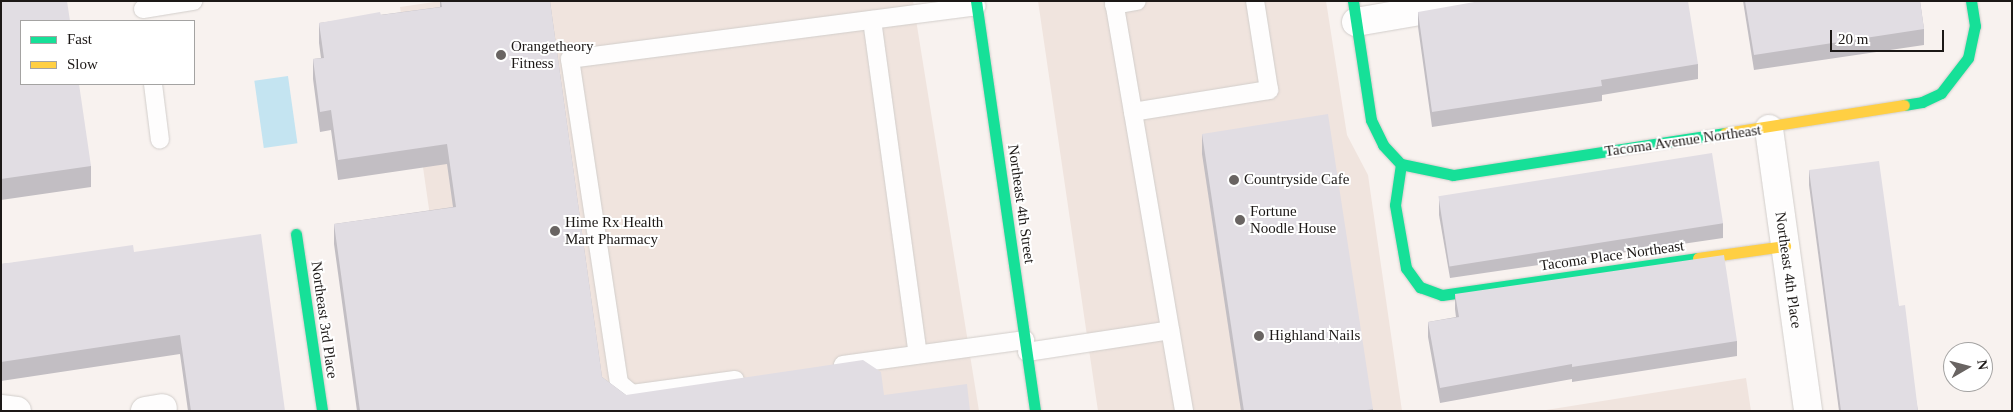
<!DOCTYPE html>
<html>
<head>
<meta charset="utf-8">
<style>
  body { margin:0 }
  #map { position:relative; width:2013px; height:412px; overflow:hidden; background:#f8f2ef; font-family:"Times New Roman",serif }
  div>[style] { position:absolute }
  .built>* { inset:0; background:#f0e4de }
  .water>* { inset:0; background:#c4e4f1; transform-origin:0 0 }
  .roads { filter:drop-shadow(0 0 1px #d2cecb) drop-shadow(0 0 1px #d2cecb) }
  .lane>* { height:18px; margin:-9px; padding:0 9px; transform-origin:9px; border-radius:9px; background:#fefdfd }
  .street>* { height:28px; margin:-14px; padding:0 14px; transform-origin:14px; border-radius:14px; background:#fefdfd }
  .fast>* { height:11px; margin:-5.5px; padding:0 5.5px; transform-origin:5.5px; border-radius:5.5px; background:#16e098 }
  .slow>* { height:11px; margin:-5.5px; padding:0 5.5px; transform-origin:5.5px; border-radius:5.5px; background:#ffcf43 }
  .wall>* { inset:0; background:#c2bec3 }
  .building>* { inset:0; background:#e1dde3; transform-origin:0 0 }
  .dots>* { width:14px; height:14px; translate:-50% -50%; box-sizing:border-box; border:2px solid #fff; border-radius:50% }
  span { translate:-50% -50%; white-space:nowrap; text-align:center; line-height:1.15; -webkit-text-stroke:4px #fff; paint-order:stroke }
  .poi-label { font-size:15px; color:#1c1816 }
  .left { translate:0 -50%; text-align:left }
  .street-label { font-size:15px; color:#1c1816 }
  .frame { position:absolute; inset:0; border:2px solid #1c1816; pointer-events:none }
  .legend { position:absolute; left:20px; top:20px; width:175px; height:65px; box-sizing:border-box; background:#fff; border:1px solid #a4a3a2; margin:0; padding:6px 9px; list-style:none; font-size:15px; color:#1c1816 }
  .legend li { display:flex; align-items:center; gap:10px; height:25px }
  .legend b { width:25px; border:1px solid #a4a3a2 }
  .north { position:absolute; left:1943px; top:342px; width:50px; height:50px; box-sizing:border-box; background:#fff; border:1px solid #a4a3a2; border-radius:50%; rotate:82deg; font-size:14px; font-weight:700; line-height:20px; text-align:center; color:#1c1816 }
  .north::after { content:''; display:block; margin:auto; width:18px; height:22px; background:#696462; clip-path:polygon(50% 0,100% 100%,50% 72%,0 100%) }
  .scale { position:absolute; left:1830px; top:30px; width:114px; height:22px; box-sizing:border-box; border:2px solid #1c1816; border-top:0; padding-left:6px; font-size:15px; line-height:18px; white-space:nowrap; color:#1c1816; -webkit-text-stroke:4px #fff; paint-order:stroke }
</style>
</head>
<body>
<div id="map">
  <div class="built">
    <i style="clip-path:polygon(441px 1px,913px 1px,979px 411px,458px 411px,400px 7px)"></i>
    <i style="clip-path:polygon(1038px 1px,1326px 1px,1347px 135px,1368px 175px,1402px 411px,1098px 411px)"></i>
    <i style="clip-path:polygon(1746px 378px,1751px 411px,1540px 411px)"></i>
  </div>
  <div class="water">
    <i style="left:288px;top:76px;width:68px;height:34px;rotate:82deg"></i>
  </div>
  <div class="roads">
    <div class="lane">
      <i style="left:1114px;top:1px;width:416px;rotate:80.3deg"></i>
      <i style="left:1114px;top:5px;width:23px;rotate:-10deg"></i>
      <i style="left:143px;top:9px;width:51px;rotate:-9.1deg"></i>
      <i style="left:872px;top:20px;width:337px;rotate:82.2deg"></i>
      <i style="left:153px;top:84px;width:56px;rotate:82.9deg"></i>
      <i style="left:1133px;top:112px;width:138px;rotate:-9.2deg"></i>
      <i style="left:1269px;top:90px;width:90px;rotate:-98.9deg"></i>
      <i style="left:1027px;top:352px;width:145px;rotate:-8.7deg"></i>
      <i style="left:843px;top:365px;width:184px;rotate:-7.8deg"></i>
      <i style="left:735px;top:380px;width:104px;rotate:172.3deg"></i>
      <i style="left:632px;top:394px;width:17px;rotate:-140deg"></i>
      <i style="left:619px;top:383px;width:328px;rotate:-98.6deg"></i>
      <i style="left:570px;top:59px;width:410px;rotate:-7.4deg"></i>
    </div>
    <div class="street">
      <i style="left:1356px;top:22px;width:124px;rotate:-9.8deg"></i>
      <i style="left:1769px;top:129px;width:285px;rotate:82.1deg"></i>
      <i style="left:1px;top:409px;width:16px;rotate:7deg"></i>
      <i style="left:145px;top:411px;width:18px;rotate:-9deg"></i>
    </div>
    <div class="fast">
      <i style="left:976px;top:1px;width:414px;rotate:81.8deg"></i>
      <i style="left:1353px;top:1px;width:120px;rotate:81.4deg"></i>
      <i style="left:1371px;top:120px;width:28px;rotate:64deg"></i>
      <i style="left:1383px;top:145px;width:26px;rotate:47deg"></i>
      <i style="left:1401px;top:164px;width:41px;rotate:98.3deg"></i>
      <i style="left:1395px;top:205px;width:64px;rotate:80.1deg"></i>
      <i style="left:1406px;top:268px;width:24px;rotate:54deg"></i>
      <i style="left:1420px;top:287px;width:23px;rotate:20deg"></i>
      <i style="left:1442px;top:295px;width:259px;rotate:-8.2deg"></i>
      <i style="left:1904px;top:105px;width:18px;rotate:-9deg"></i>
      <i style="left:1922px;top:102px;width:21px;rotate:-25deg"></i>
      <i style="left:1941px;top:93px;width:44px;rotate:-52.4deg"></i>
      <i style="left:1968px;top:58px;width:33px;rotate:-78deg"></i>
      <i style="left:1975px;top:26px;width:25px;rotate:-99deg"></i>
      <i style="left:1401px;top:164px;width:53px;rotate:11.9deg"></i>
      <i style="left:1453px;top:175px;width:275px;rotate:-8.8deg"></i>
      <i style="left:296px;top:234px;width:179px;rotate:81.6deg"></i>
    </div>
    <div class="slow">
      <i style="left:1725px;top:133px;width:181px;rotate:-8.9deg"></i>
      <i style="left:1698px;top:258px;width:88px;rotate:-7.9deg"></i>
    </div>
  </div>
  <div class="wall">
    <i style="clip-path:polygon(1px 1px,91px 166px,91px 187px,1px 200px)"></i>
    <i style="clip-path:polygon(440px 1px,550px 1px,602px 377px,626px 395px,884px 395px,970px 411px,357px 411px,334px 244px,334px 224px,453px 207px,447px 164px,338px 180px,331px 130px,320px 132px,313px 79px,313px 59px,321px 58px,319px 43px,319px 23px,440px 7px)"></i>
    <i style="clip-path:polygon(1743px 1px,1920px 1px,1924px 29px,1924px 45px,1754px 70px)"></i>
    <i style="clip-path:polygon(1418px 12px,1698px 64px,1698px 79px,1602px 95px,1602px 101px,1432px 127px,1418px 27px)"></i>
    <i style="clip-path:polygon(1202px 134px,1373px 409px,1373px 411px,1241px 411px,1202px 154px)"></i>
    <i style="clip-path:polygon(1809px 170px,1899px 306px,1918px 411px,1839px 411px,1809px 185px)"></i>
    <i style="clip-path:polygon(1439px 200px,1723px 223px,1723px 238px,1450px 278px,1439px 215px)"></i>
    <i style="clip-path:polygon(134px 252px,285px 411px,188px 411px,180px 354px,1px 381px,1px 264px)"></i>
    <i style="clip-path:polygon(1455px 294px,1737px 341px,1737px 356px,1572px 382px,1572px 379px,1440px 403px,1428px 337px,1428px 322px,1456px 317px,1455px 309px)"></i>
  </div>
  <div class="building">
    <i style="clip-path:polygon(1px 1px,67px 1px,70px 21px,21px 21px,21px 84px,79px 84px,91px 166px,1px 179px)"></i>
    <i style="clip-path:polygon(441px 1px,550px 1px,602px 377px,626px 395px,863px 360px,881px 372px,884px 395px,967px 384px,970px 411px,360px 411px,334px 224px,456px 207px,447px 144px,338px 160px,331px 110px,320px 112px,313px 59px,324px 58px,319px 23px,380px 12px,381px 15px,442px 7px)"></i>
    <i style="clip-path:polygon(1480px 1px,1688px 1px,1698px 64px,1601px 80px,1602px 86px,1432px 112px,1418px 12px)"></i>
    <i style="clip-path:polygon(1745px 1px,1920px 1px,1924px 29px,1754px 55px)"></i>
    <i style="clip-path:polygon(1328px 114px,1373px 409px,1361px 411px,1244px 411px,1202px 134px)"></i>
    <i style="left:1712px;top:153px;width:71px;height:277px;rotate:81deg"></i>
    <i style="clip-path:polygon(1879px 161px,1899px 306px,1905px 305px,1918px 411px,1841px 411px,1809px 170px)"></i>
    <i style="clip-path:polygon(261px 234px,285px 411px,191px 411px,180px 335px,1px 362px,1px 264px,133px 245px,134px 252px)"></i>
    <i style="clip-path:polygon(1724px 255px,1737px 341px,1572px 367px,1572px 364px,1440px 388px,1428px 322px,1459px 317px,1455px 294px)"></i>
  </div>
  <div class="dots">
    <i style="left:501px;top:55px;background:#696462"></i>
    <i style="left:1234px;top:180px;background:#696462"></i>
    <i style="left:1240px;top:220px;background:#696462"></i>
    <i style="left:555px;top:231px;background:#696462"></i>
    <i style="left:1259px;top:336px;background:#696462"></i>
  </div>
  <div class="poi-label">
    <span class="left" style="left:511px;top:55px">Orangetheory<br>Fitness</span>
    <span class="left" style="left:1244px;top:180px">Countryside Cafe</span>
    <span class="left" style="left:1250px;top:220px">Fortune<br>Noodle House</span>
    <span class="left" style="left:565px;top:231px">Hime Rx Health<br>Mart Pharmacy</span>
    <span class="left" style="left:1269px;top:336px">Highland Nails</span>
  </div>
  <div class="street-label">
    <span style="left:1683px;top:141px;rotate:-8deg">Tacoma Avenue Northeast</span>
    <span style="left:1021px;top:204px;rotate:82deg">Northeast 4th Street</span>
    <span style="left:1612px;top:256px;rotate:-8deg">Tacoma Place Northeast</span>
    <span style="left:1788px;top:270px;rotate:82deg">Northeast 4th Place</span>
    <span style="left:324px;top:320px;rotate:82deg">Northeast 3rd Place</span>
  </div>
  <div class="frame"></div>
  <ul class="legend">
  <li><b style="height:6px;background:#16e098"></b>Fast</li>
  <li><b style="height:6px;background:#ffcf43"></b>Slow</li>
  </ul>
  <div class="north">N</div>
  <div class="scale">20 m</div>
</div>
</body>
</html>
